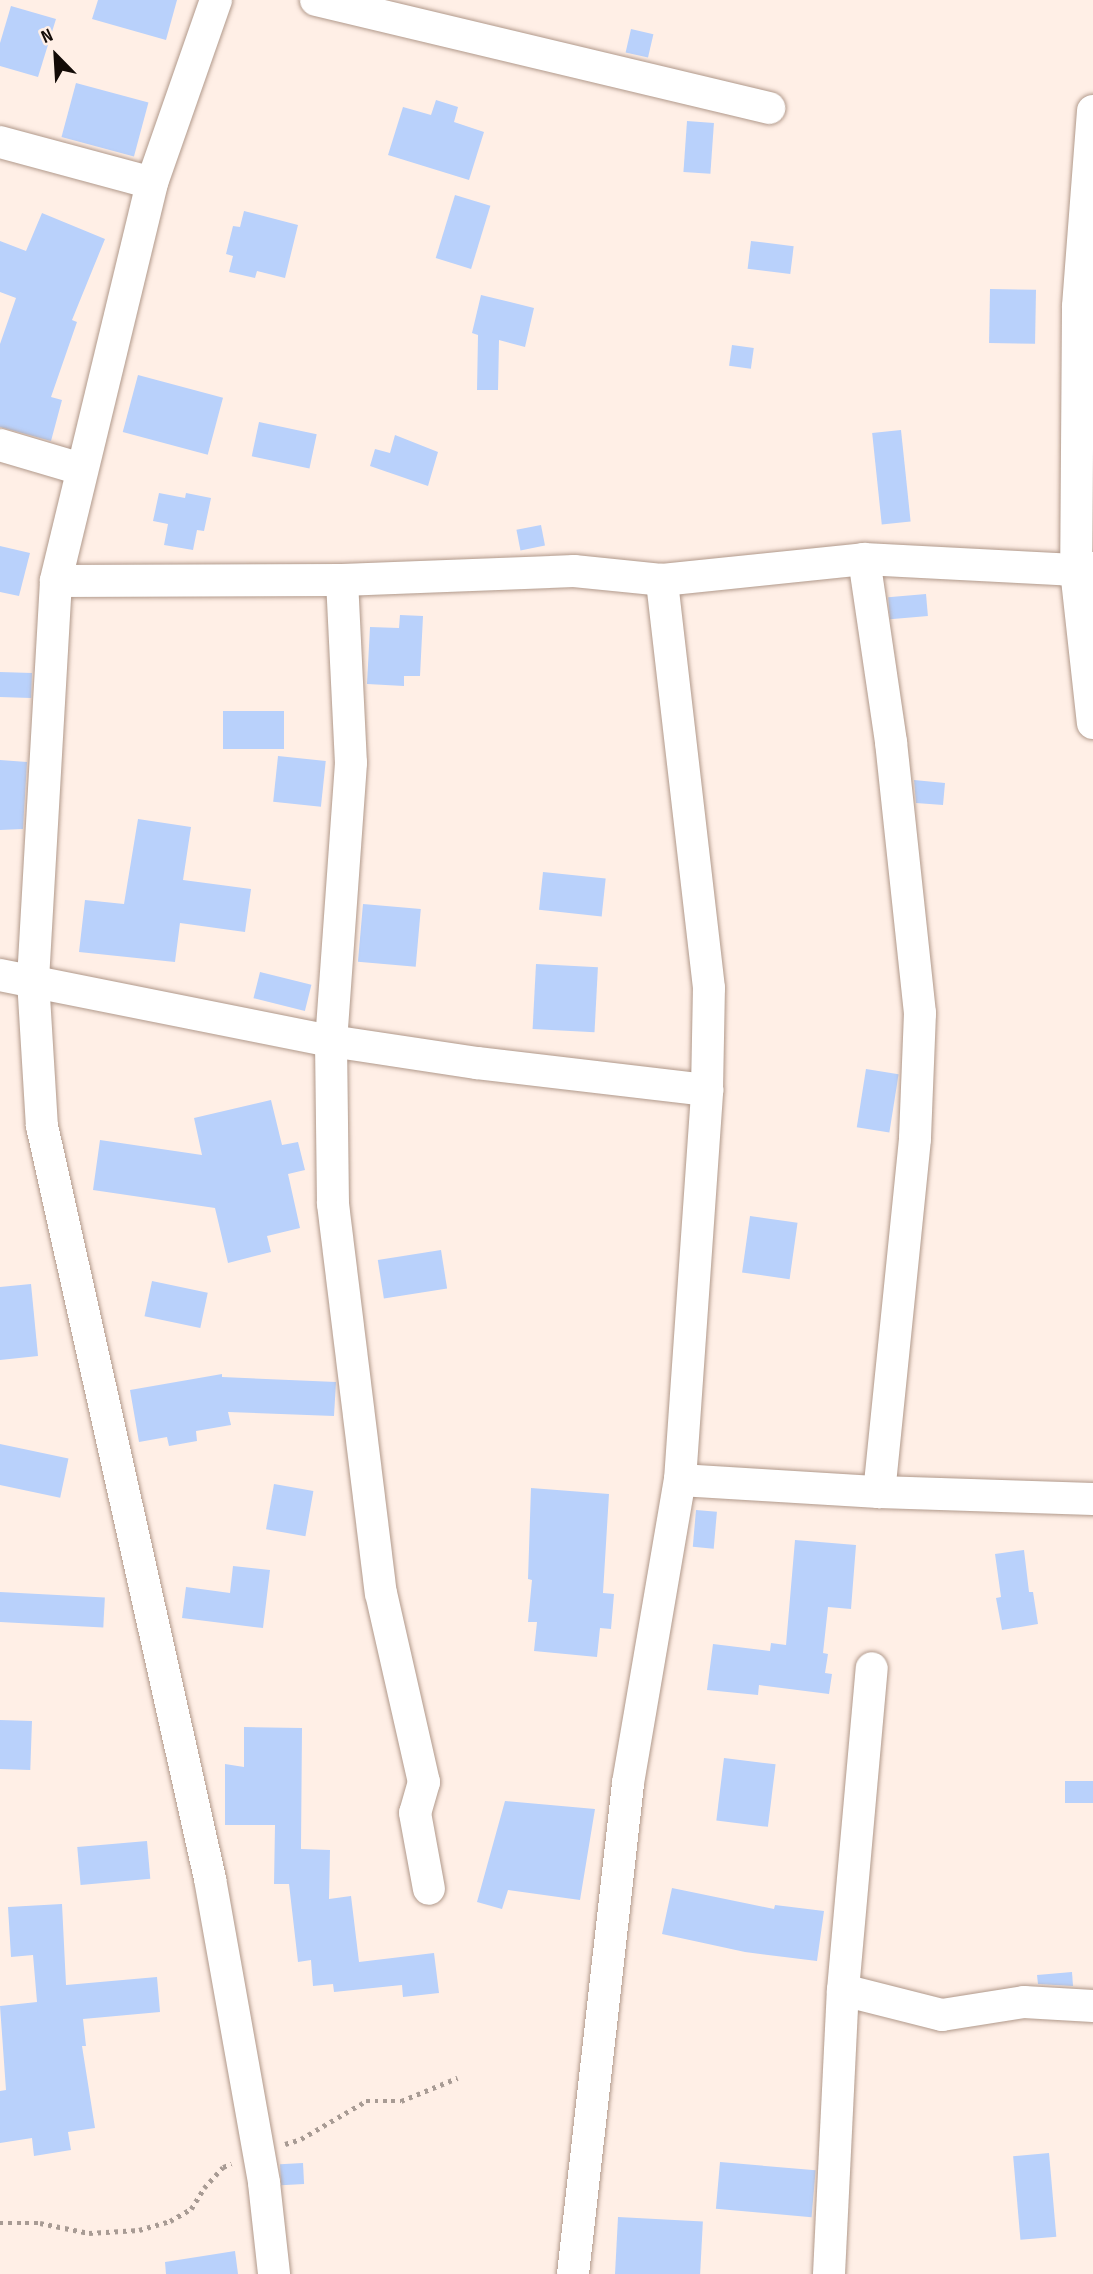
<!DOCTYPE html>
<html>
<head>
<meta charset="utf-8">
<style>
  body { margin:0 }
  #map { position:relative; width:1093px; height:2274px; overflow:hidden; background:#ffefe6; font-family:"Sofia Sans Condensed",sans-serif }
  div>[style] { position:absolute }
  .building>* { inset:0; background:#b9d1fb; transform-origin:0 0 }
  .path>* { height:4.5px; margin-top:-2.25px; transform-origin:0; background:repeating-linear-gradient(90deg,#a89b94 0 3.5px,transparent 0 8.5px) }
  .roads { filter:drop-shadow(0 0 2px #b1998b) drop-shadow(0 0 2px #b1998b) }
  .minor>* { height:32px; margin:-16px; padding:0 16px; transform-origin:16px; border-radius:16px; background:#fff }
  span { translate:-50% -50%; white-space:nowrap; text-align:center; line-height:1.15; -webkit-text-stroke:6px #ffefe6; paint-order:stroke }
  .north { position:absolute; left:21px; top:21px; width:70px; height:70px; -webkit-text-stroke:5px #ffefe6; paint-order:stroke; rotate:336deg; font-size:19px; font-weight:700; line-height:28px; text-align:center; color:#130b07 }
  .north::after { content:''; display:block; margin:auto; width:24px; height:32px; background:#130b07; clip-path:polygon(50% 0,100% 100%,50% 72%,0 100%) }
</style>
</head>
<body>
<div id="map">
  <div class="building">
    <i style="clip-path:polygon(98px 0,177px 0,166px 40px,92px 19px)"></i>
    <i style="clip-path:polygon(11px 6px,56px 19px,38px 77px,0 66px,0 43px)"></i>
    <i style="left:631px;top:29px;width:23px;height:24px;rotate:13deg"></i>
    <i style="left:76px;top:83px;width:75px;height:56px;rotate:15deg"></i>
    <i style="clip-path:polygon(436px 100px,458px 107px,454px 122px,484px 132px,469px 180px,388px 155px,403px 107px,431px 115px)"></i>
    <i style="left:687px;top:121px;width:27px;height:51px;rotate:4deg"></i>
    <i style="left:455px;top:195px;width:37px;height:66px;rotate:17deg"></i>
    <i style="clip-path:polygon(244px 211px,298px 225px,285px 278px,257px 271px,255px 278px,229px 272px,233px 256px,226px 254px,233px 226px,240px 227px)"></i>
    <i style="clip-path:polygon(42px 213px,105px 239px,72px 320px,77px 322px,51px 397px,62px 400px,51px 441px,0 427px,0 344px,16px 298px,0 292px,0 241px,26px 251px)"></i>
    <i style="left:751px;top:241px;width:43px;height:28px;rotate:7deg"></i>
    <i style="left:990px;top:289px;width:46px;height:54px;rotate:1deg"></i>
    <i style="clip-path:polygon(481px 295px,534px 308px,525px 347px,499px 340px,498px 390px,477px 390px,478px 335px,472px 333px)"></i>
    <i style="left:732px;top:345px;width:22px;height:21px;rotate:8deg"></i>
    <i style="left:138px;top:375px;width:88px;height:59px;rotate:15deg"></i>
    <i style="left:259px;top:422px;width:59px;height:35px;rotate:12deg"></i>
    <i style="left:901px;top:430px;width:92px;height:29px;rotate:84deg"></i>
    <i style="clip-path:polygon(395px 435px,438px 452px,428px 486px,370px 466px,375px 449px,390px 453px)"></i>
    <i style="clip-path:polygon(159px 493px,185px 498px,186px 493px,211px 498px,204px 531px,197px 530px,193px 550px,164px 545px,168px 524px,153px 521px)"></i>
    <i style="left:541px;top:525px;width:21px;height:25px;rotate:79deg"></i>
    <i style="clip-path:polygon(0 546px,30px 553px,19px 596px,0 592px)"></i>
    <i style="left:926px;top:594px;width:22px;height:38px;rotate:85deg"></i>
    <i style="clip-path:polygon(400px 615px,423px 616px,420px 676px,404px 676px,404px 686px,367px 684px,370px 627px,399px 628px)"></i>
    <i style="left:0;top:672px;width:32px;height:25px;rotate:2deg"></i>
    <i style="left:284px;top:711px;width:38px;height:61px;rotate:90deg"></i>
    <i style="left:278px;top:756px;width:48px;height:46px;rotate:6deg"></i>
    <i style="clip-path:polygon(0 760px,27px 762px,23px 829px,0 830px)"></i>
    <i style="clip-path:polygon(914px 780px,945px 783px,943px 805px,916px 803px)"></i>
    <i style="clip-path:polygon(138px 819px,191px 827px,183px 880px,251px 889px,245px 932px,180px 923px,175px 962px,79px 952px,85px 900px,124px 904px)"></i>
    <i style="left:543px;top:872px;width:63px;height:38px;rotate:6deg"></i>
    <i style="left:363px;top:904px;width:58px;height:58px;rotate:5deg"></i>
    <i style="left:536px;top:964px;width:62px;height:65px;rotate:3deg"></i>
    <i style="left:260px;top:972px;width:53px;height:27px;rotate:14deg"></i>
    <i style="left:866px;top:1069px;width:33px;height:59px;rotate:9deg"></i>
    <i style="clip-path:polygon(271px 1100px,282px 1145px,298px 1142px,305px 1170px,288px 1174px,300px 1228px,267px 1236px,271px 1252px,228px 1263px,215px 1208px,93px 1190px,100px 1140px,202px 1155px,194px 1118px)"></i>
    <i style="left:750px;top:1216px;width:48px;height:57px;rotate:8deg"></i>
    <i style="left:441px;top:1250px;width:39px;height:64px;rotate:81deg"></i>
    <i style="left:152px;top:1281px;width:57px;height:36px;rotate:12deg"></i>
    <i style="clip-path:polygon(31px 1284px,38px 1356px,0 1360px,0 1287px)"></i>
    <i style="clip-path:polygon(222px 1374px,222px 1377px,336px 1382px,334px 1416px,228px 1412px,231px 1425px,196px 1431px,197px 1441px,169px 1446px,167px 1437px,139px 1442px,130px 1390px)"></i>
    <i style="left:0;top:1444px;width:70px;height:40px;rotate:12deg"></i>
    <i style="left:274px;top:1484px;width:40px;height:46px;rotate:10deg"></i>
    <i style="clip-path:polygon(531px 1488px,609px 1494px,603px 1593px,614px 1594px,611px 1629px,600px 1628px,597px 1657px,534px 1651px,537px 1622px,528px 1622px,532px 1580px,528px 1579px)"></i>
    <i style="left:696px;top:1510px;width:21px;height:37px;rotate:5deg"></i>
    <i style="clip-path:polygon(795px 1540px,856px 1545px,851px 1609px,828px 1607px,823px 1653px,828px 1654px,825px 1673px,832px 1674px,829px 1694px,759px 1685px,758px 1695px,707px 1690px,713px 1644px,770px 1651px,771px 1643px,786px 1645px)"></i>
    <i style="clip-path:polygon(1024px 1550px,1029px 1592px,1033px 1592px,1038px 1624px,1002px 1630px,996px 1598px,1001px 1597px,995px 1554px)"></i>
    <i style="clip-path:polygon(233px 1566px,270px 1570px,263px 1628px,182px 1618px,186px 1587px,230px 1593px)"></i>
    <i style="left:0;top:1592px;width:105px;height:30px;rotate:3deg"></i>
    <i style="left:0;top:1720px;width:32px;height:49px;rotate:2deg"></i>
    <i style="clip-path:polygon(244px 1727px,302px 1728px,301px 1849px,330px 1850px,329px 1899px,351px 1896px,359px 1962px,434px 1953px,439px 1993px,403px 1997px,402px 1985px,334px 1992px,333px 1984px,313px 1986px,311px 1960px,298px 1962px,289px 1884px,274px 1884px,275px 1825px,225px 1825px,225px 1764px,244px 1767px)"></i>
    <i style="left:724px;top:1758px;width:52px;height:63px;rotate:7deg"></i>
    <i style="left:1093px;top:1781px;width:22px;height:28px;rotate:90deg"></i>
    <i style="clip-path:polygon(505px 1801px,595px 1809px,580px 1900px,508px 1890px,502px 1909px,477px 1902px)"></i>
    <i style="left:147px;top:1841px;width:38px;height:70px;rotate:85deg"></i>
    <i style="clip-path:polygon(672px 1888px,774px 1909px,775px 1905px,824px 1911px,817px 1961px,745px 1952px,662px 1934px)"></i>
    <i style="clip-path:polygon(62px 1904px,66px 1985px,157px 1977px,160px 2012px,83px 2019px,86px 2046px,82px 2046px,95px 2128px,68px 2132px,71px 2150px,34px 2156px,32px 2138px,0 2143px,0 2091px,6px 2090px,0 2006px,37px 2002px,33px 1955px,11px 1957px,8px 1907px)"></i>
    <i style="clip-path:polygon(1072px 1972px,1073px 1986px,1038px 1984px,1037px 1975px)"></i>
    <i style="left:1049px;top:2153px;width:84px;height:36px;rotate:85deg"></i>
    <i style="left:720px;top:2162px;width:96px;height:47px;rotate:5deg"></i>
    <i style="left:303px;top:2163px;width:21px;height:23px;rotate:87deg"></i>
    <i style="left:618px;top:2217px;width:85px;height:57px;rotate:3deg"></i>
    <i style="clip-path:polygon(235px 2251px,238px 2274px,166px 2274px,165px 2262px)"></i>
  </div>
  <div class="path">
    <i style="left:285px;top:2144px;width:17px;rotate:-17deg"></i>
    <i style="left:301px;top:2139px;width:75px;rotate:-30.3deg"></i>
    <i style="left:366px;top:2101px;width:35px"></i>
    <i style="left:401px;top:2101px;width:61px;rotate:-22.3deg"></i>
    <i style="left:0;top:2223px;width:40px"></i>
    <i style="left:40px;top:2223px;width:50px;rotate:11.5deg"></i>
    <i style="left:89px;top:2233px;width:50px;rotate:-3.4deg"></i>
    <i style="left:139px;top:2230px;width:32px;rotate:-16deg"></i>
    <i style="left:170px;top:2221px;width:24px;rotate:-30deg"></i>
    <i style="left:191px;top:2209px;width:25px;rotate:-58deg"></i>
    <i style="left:204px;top:2188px;width:28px;rotate:-48deg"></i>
    <i style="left:223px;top:2167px;width:9px;rotate:-21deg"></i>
  </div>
  <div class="roads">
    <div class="minor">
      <i style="left:216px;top:0;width:194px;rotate:109.3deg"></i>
      <i style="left:152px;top:183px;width:409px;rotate:103.6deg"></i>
      <i style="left:56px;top:581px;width:400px;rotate:93.3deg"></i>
      <i style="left:33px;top:980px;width:146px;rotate:86.5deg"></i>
      <i style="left:42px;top:1126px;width:772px;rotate:77.42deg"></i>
      <i style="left:210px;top:1879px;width:309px;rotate:79.9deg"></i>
      <i style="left:264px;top:2183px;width:92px;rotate:83.7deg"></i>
      <i style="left:316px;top:0;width:466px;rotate:13.4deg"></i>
      <i style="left:1093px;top:111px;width:197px;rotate:94.4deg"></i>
      <i style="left:1078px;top:307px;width:263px;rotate:90.4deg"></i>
      <i style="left:1076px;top:570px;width:154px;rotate:83.7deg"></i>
      <i style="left:0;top:142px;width:157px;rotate:15.1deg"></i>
      <i style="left:0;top:445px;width:84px;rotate:16.5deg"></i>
      <i style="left:864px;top:559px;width:185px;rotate:81.6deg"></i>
      <i style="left:891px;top:742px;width:273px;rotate:83.9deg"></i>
      <i style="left:920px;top:1013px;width:126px;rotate:92.3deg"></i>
      <i style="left:915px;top:1139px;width:355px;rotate:95.8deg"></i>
      <i style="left:342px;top:580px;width:183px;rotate:87.2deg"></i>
      <i style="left:351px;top:763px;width:279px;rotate:94.1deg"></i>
      <i style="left:331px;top:1041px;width:163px;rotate:89.3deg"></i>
      <i style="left:333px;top:1204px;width:392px;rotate:83deg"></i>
      <i style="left:381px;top:1593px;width:194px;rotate:77.2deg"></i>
      <i style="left:424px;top:1782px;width:32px;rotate:106deg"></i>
      <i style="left:415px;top:1813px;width:77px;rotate:79.6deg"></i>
      <i style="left:56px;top:581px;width:286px;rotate:-0.2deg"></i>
      <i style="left:342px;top:580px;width:232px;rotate:-2.2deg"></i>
      <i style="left:574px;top:571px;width:88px;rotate:5.8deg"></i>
      <i style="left:662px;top:580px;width:203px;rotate:-5.9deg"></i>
      <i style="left:864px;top:559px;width:212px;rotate:3deg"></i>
      <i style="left:1076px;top:570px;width:17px;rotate:-7deg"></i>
      <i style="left:0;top:975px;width:338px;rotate:11.3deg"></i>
      <i style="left:331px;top:1041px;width:148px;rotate:8.6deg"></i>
      <i style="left:477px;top:1063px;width:232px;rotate:6.7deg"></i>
      <i style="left:680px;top:1480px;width:199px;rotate:3.5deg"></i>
      <i style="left:879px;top:1492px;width:214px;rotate:1.9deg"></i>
      <i style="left:843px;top:1990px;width:102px;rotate:14.2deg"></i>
      <i style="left:942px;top:2015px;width:83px;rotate:-9deg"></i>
      <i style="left:1024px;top:2002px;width:69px;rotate:3.3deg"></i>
      <i style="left:573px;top:2274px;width:494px;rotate:-83.6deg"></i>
      <i style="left:628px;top:1783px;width:307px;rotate:-80.3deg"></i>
      <i style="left:680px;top:1480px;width:391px;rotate:-86deg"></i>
      <i style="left:707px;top:1090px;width:102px;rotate:-88.9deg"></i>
      <i style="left:709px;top:988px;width:411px;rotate:-96.6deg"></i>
      <i style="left:829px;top:2274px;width:284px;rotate:-87.2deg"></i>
      <i style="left:843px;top:1990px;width:323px;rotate:-84.9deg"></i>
    </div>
  </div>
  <div class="north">N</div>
</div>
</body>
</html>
